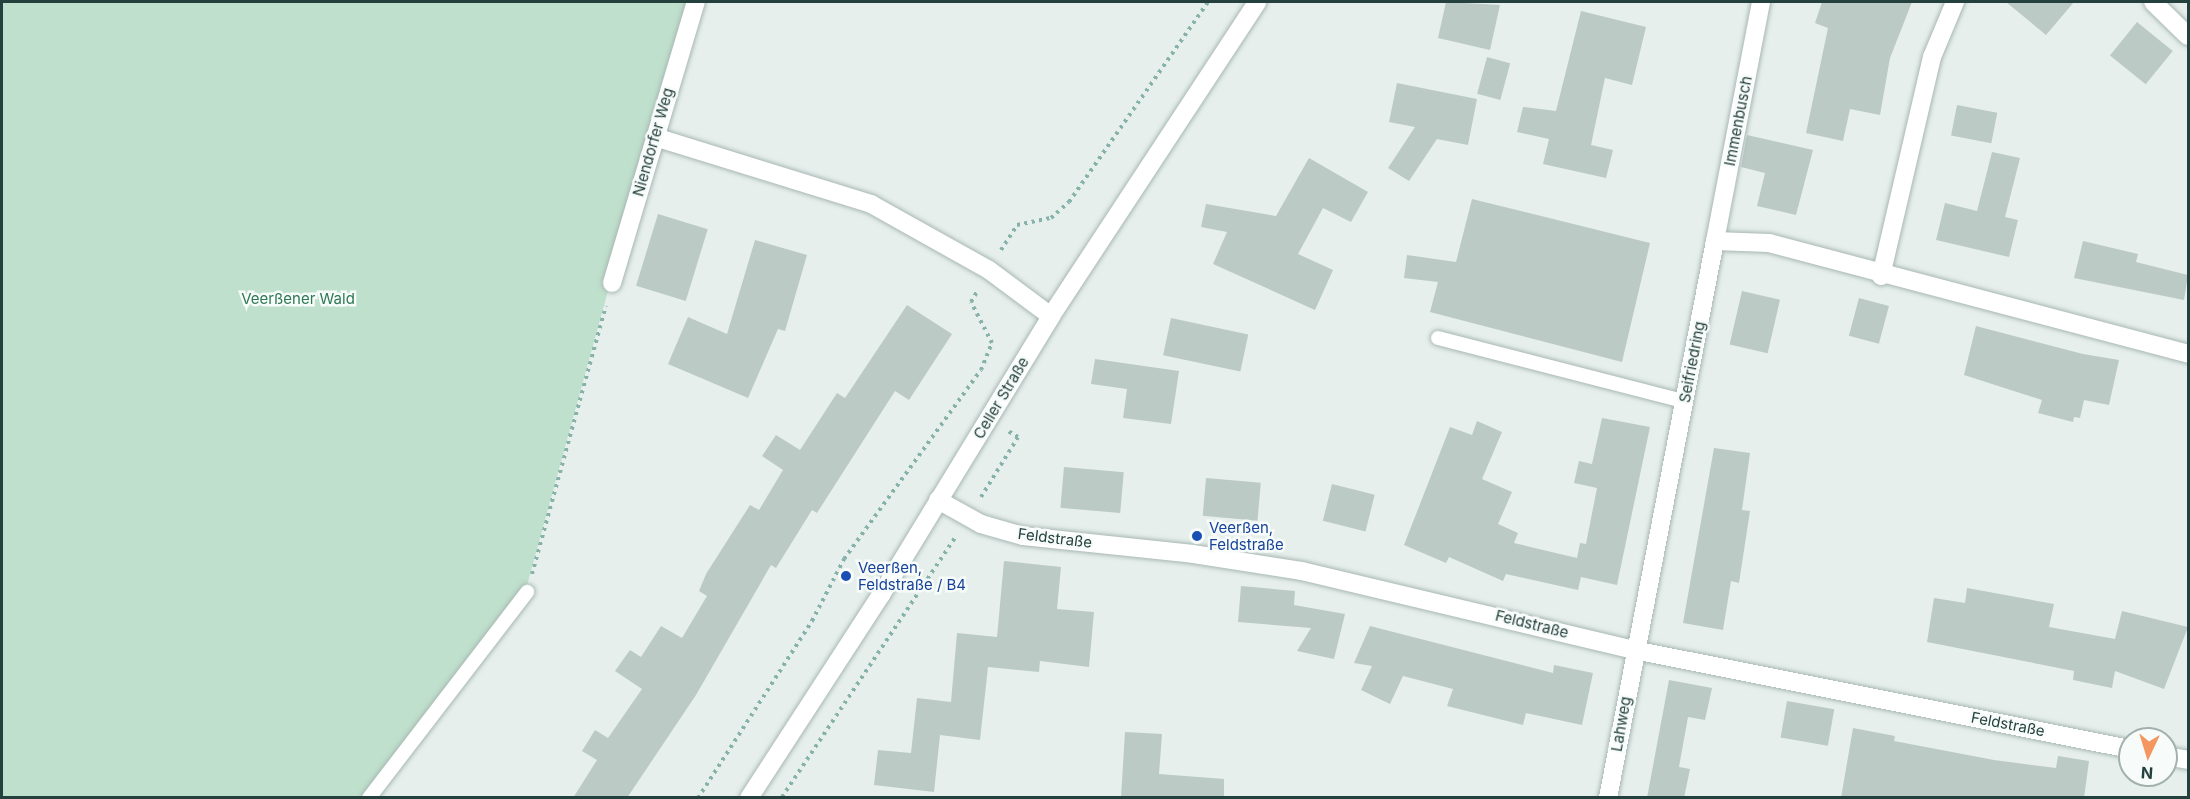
<!DOCTYPE html>
<html>
<head>
<meta charset="utf-8">
<style>
  body { margin:0 }
  #map { position:relative; width:2190px; height:799px; overflow:hidden; background:#e6efec; font-family:Inter,sans-serif }
  div>[style] { position:absolute }
  .green>* { inset:0; background:#bfe0cc }
  .building>* { inset:0; background:#bbcac5; transform-origin:0 0 }
  .path>* { height:4px; margin-top:-2px; transform-origin:0; background:repeating-linear-gradient(90deg,#86b2aa 0 3px,transparent 0 7.5px) }
  .roads { filter:drop-shadow(0 0 2px #a8b7b4) drop-shadow(0 0 2px #a8b7b4) }
  .lane>* { height:14px; margin:-7px; padding:0 7px; transform-origin:7px; border-radius:7px; background:#fff }
  .street>* { height:18px; margin:-9px; padding:0 9px; transform-origin:9px; border-radius:9px; background:#fff }
  .secondary>* { height:18px; margin:-9px; padding:0 9px; transform-origin:9px; border-radius:9px; background:#fff }
  .dots>* { width:16px; height:16px; translate:-50% -50%; box-sizing:border-box; border:3px solid #f7fbf9; border-radius:50% }
  span { translate:-50% -50%; white-space:nowrap; text-align:center; line-height:1.15; -webkit-text-stroke:5px #f7fbf9; paint-order:stroke }
  .street-label { font-size:15px; color:#24413d }
  .park-label { font-size:15px; color:#2d7954 }
  .transit-label { font-size:15px; color:#164399 }
  .left { translate:0 -50%; text-align:left }
  .frame { position:absolute; inset:0; border:3px solid #24413d; pointer-events:none }
  .north { position:absolute; left:2118px; top:727px; width:60px; height:60px; box-sizing:border-box; background:#f7fbf9; border:2px solid #a3b1ae; border-radius:50%; rotate:184deg; font-size:16px; font-weight:700; line-height:24px; text-align:center; color:#24413d }
  .north::after { content:''; display:block; margin:auto; width:21px; height:27px; background:#f39660; clip-path:polygon(50% 0,100% 100%,50% 72%,0 100%) }
</style>
</head>
<body>
<div id="map">
  <div class="green">
    <i style="clip-path:polygon(2px 2px,692px 2px,669px 69px,526px 589px,367px 797px,2px 798px)"></i>
  </div>
  <div class="building">
    <i style="clip-path:polygon(1446px 2px,1500px 5px,1490px 50px,1438px 38px)"></i>
    <i style="clip-path:polygon(1822px 2px,1912px 2px,1890px 58px,1880px 115px,1850px 109px,1843px 141px,1806px 133px,1828px 28px,1815px 23px)"></i>
    <i style="clip-path:polygon(2006px 2px,2074px 2px,2046px 35px)"></i>
    <i style="clip-path:polygon(1581px 11px,1646px 27px,1632px 85px,1605px 78px,1591px 145px,1613px 150px,1606px 178px,1543px 164px,1549px 139px,1517px 132px,1523px 107px,1556px 111px)"></i>
    <i style="left:2137px;top:22px;width:46px;height:43px;rotate:39deg"></i>
    <i style="left:1487px;top:57px;width:24px;height:38px;rotate:15deg"></i>
    <i style="clip-path:polygon(1397px 83px,1477px 99px,1468px 145px,1437px 139px,1409px 181px,1388px 168px,1415px 127px,1389px 122px)"></i>
    <i style="left:1957px;top:105px;width:41px;height:31px;rotate:11deg"></i>
    <i style="clip-path:polygon(1747px 135px,1813px 150px,1796px 215px,1757px 206px,1765px 173px,1741px 167px)"></i>
    <i style="clip-path:polygon(1992px 152px,2020px 158px,2005px 217px,2018px 220px,2009px 257px,1936px 240px,1945px 203px,1977px 211px)"></i>
    <i style="clip-path:polygon(1309px 158px,1368px 192px,1351px 222px,1323px 208px,1298px 254px,1333px 270px,1315px 310px,1213px 264px,1227px 232px,1201px 227px,1206px 204px,1276px 216px)"></i>
    <i style="clip-path:polygon(1472px 199px,1650px 243px,1622px 362px,1430px 312px,1438px 282px,1404px 278px,1407px 255px,1456px 262px)"></i>
    <i style="left:658px;top:214px;width:52px;height:75px;rotate:17deg"></i>
    <i style="clip-path:polygon(755px 240px,807px 255px,785px 331px,778px 329px,748px 398px,668px 364px,688px 317px,727px 334px)"></i>
    <i style="clip-path:polygon(2083px 241px,2138px 254px,2136px 262px,2188px 275px,2184px 300px,2074px 278px)"></i>
    <i style="left:1742px;top:291px;width:39px;height:55px;rotate:13deg"></i>
    <i style="left:1859px;top:298px;width:31px;height:39px;rotate:15deg"></i>
    <i style="clip-path:polygon(907px 305px,952px 334px,909px 400px,895px 391px,817px 513px,812px 510px,776px 568px,771px 565px,696px 695px,627px 798px,573px 798px,597px 760px,582px 751px,595px 730px,608px 738px,642px 689px,615px 671px,630px 650px,641px 657px,661px 626px,682px 638px,707px 596px,699px 591px,706px 574px,750px 505px,759px 510px,783px 470px,762px 456px,776px 435px,800px 450px,837px 393px,845px 398px)"></i>
    <i style="left:1171px;top:318px;width:79px;height:38px;rotate:12deg"></i>
    <i style="clip-path:polygon(1976px 326px,2083px 354px,2119px 360px,2109px 405px,2084px 400px,2080px 418px,2074px 417px,2073px 422px,2038px 413px,2042px 400px,1964px 375px)"></i>
    <i style="clip-path:polygon(1095px 359px,1179px 371px,1171px 424px,1123px 418px,1127px 389px,1091px 384px)"></i>
    <i style="clip-path:polygon(1602px 418px,1650px 427px,1617px 585px,1581px 577px,1578px 590px,1506px 574px,1503px 581px,1449px 557px,1446px 563px,1404px 545px,1450px 427px,1472px 435px,1477px 421px,1502px 432px,1482px 479px,1512px 492px,1498px 524px,1518px 533px,1514px 543px,1577px 558px,1580px 543px,1586px 544px,1597px 488px,1574px 483px,1579px 461px,1592px 464px)"></i>
    <i style="clip-path:polygon(1714px 448px,1750px 453px,1742px 510px,1750px 511px,1739px 583px,1731px 581px,1723px 630px,1683px 623px)"></i>
    <i style="left:1064px;top:467px;width:60px;height:41px;rotate:5deg"></i>
    <i style="left:1206px;top:478px;width:55px;height:38px;rotate:5deg"></i>
    <i style="left:1332px;top:484px;width:44px;height:38px;rotate:14deg"></i>
    <i style="clip-path:polygon(1004px 561px,1061px 567px,1057px 609px,1094px 612px,1089px 667px,1040px 661px,1039px 672px,988px 667px,980px 740px,940px 735px,934px 792px,874px 785px,878px 750px,911px 753px,917px 698px,951px 702px,957px 633px,997px 637px)"></i>
    <i style="clip-path:polygon(1241px 586px,1295px 591px,1294px 605px,1345px 614px,1334px 659px,1297px 651px,1311px 628px,1238px 622px)"></i>
    <i style="clip-path:polygon(1967px 588px,2054px 604px,2049px 627px,2115px 639px,2122px 611px,2188px 627px,2164px 689px,2115px 671px,2112px 688px,2073px 680px,2074px 671px,1927px 642px,1934px 598px,1965px 603px)"></i>
    <i style="clip-path:polygon(1370px 626px,1553px 673px,1554px 665px,1593px 673px,1582px 725px,1526px 713px,1523px 725px,1447px 706px,1453px 689px,1403px 676px,1390px 704px,1361px 690px,1372px 666px,1354px 663px)"></i>
    <i style="clip-path:polygon(1669px 680px,1712px 688px,1705px 720px,1688px 717px,1679px 767px,1690px 769px,1684px 798px,1647px 798px)"></i>
    <i style="left:1787px;top:701px;width:48px;height:37px;rotate:10deg"></i>
    <i style="clip-path:polygon(1853px 728px,1895px 736px,1894px 741px,1994px 760px,2056px 768px,2058px 756px,2089px 761px,2084px 798px,1841px 798px)"></i>
    <i style="clip-path:polygon(1125px 732px,1162px 734px,1159px 774px,1224px 779px,1224px 798px,1121px 798px)"></i>
  </div>
  <div class="path">
    <i style="left:1001px;top:250px;width:30px;rotate:-57deg"></i>
    <i style="left:1017px;top:225px;width:35px;rotate:-12deg"></i>
    <i style="left:1051px;top:218px;width:24px;rotate:-42deg"></i>
    <i style="left:1069px;top:202px;width:244px;rotate:-55.2deg"></i>
    <i style="left:981px;top:497px;width:70px;rotate:-58.3deg"></i>
    <i style="left:1018px;top:437px;width:12px;rotate:-149deg"></i>
    <i style="left:532px;top:574px;width:278px;rotate:-74.6deg"></i>
    <i style="left:782px;top:797px;width:314px;rotate:-56.3deg"></i>
    <i style="left:698px;top:798px;width:211px;rotate:-57.2deg"></i>
    <i style="left:812px;top:621px;width:70px;rotate:-62.7deg"></i>
    <i style="left:844px;top:559px;width:233px;rotate:-54.1deg"></i>
    <i style="left:981px;top:370px;width:29px;rotate:-68deg"></i>
    <i style="left:992px;top:343px;width:46px;rotate:-117.1deg"></i>
    <i style="left:971px;top:302px;width:14px;rotate:-60deg"></i>
  </div>
  <div class="roads">
    <div class="lane">
      <i style="left:1438px;top:338px;width:254px;rotate:14.4deg"></i>
      <i style="left:369px;top:798px;width:260px;rotate:-52.5deg"></i>
    </div>
    <div class="street">
      <i style="left:2153px;top:2px;width:49px;rotate:44.2deg"></i>
      <i style="left:655px;top:137px;width:226px;rotate:17.2deg"></i>
      <i style="left:871px;top:204px;width:135px;rotate:29.2deg"></i>
      <i style="left:989px;top:270px;width:77px;rotate:36.6deg"></i>
      <i style="left:1715px;top:241px;width:243px;rotate:-79.1deg"></i>
      <i style="left:1881px;top:276px;width:225px;rotate:-76.9deg"></i>
      <i style="left:1932px;top:57px;width:60px;rotate:-67.3deg"></i>
      <i style="left:612px;top:283px;width:293px;rotate:-73.4deg"></i>
      <i style="left:938px;top:500px;width:49px;rotate:29.2deg"></i>
      <i style="left:981px;top:524px;width:44px;rotate:15.9deg"></i>
      <i style="left:1023px;top:536px;width:171px;rotate:6deg"></i>
      <i style="left:1193px;top:554px;width:110px;rotate:8.9deg"></i>
      <i style="left:1302px;top:571px;width:341px;rotate:13.4deg"></i>
      <i style="left:1634px;top:650px;width:506px;rotate:11.29deg"></i>
      <i style="left:2166px;top:756px;width:22px;rotate:10deg"></i>
      <i style="left:1608px;top:798px;width:567px;rotate:-79.13deg"></i>
      <i style="left:1715px;top:241px;width:54px;rotate:2.1deg"></i>
      <i style="left:1769px;top:243px;width:433px;rotate:14.8deg"></i>
    </div>
    <div class="secondary">
      <i style="left:749px;top:798px;width:242px;rotate:-57deg"></i>
      <i style="left:881px;top:595px;width:327px;rotate:-58.6deg"></i>
      <i style="left:1051px;top:316px;width:376px;rotate:-56.7deg"></i>
    </div>
  </div>
  <div class="dots">
    <i style="left:1197px;top:536px;background:#1a4fb4"></i>
    <i style="left:846px;top:576px;background:#1a4fb4"></i>
  </div>
  <div class="street-label">
    <span style="left:1738px;top:121px;rotate:-79deg">Immenbusch</span>
    <span style="left:653px;top:142px;rotate:-74deg">Niendorfer Weg</span>
    <span style="left:1692px;top:362px;rotate:-79deg">Seifriedring</span>
    <span style="left:1001px;top:398px;rotate:-59deg">Celler Straße</span>
    <span style="left:1055px;top:538px;rotate:7deg">Feldstraße</span>
    <span style="left:1532px;top:624px;rotate:14deg">Feldstraße</span>
    <span style="left:1621px;top:724px;rotate:-80deg">Lahweg</span>
    <span style="left:2008px;top:724px;rotate:11deg">Feldstraße</span>
  </div>
  <div class="park-label">
    <span style="left:298px;top:299px">Veerßener Wald</span>
  </div>
  <div class="transit-label">
    <span class="left" style="left:1209px;top:536px">Veerßen,<br>Feldstraße</span>
    <span class="left" style="left:858px;top:576px">Veerßen,<br>Feldstraße / B4</span>
  </div>
  <div class="frame"></div>
  <div class="north">N</div>
</div>
</body>
</html>
